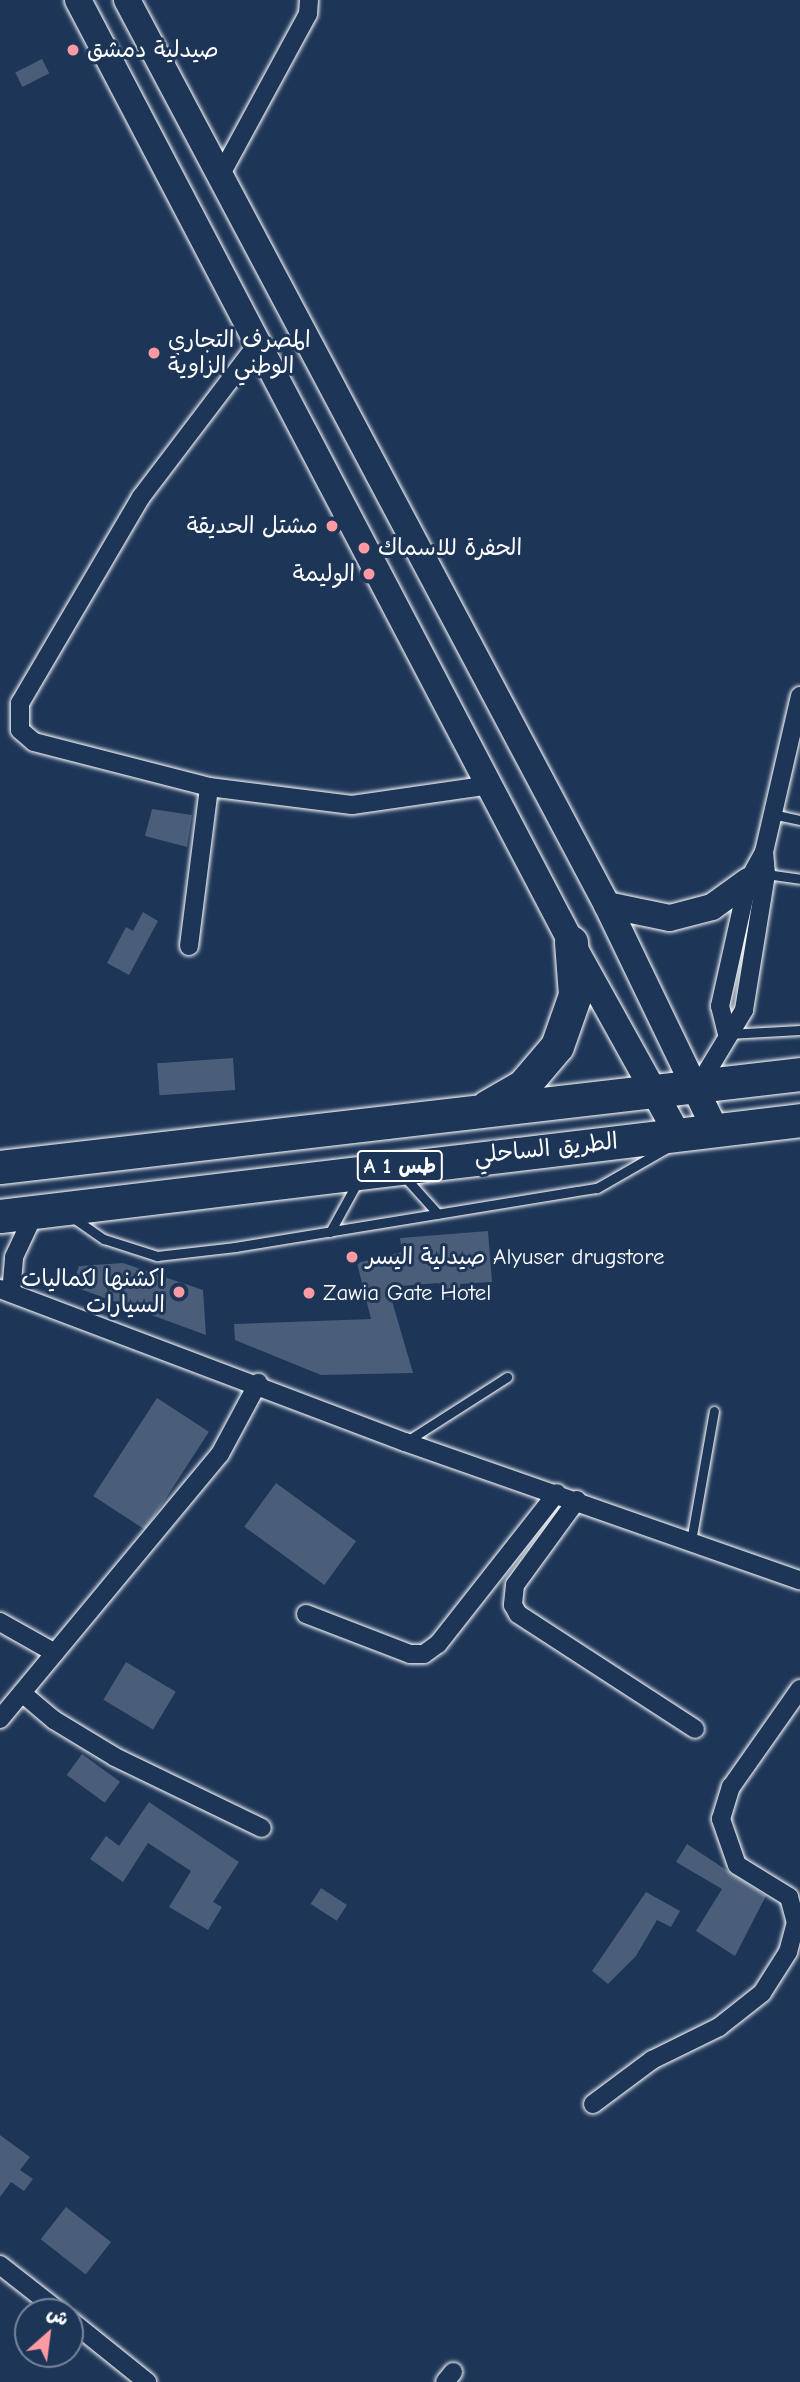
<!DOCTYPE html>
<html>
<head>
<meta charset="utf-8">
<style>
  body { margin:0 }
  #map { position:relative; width:800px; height:2382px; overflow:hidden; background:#1d3557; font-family:"Comic Neue","Playpen Sans Arabic",sans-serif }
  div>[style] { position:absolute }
  .building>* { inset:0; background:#4a5d79; transform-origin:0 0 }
  .roads { filter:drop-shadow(0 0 2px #fff) drop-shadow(0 0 2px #fff) }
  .lane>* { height:9px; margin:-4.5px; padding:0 4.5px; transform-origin:4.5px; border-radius:4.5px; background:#1d3557 }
  .street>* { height:18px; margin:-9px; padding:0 9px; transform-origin:9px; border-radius:9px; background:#1d3557 }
  .secondary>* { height:26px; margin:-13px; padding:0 13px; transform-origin:13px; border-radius:13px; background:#1d3557 }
  .highway>* { height:33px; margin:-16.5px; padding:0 16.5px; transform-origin:16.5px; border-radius:16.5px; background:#1d3557 }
  .dots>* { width:19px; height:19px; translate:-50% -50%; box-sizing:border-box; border:4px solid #1d3557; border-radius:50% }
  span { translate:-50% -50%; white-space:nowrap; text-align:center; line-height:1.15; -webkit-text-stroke:6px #1d3557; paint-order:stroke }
  .shield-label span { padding:2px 5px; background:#1d3557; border:2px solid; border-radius:5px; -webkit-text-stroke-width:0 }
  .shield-label { font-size:21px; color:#fff; font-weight:700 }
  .poi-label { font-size:23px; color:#fff }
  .left { translate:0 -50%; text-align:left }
  .right { translate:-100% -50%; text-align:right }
  .street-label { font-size:23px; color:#fff }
  .north { position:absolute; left:14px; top:2298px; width:70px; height:70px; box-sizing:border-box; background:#1d3557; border:2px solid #77869a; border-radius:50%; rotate:28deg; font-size:19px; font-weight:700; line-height:28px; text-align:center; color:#fff }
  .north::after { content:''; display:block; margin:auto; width:24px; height:32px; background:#ff9aa2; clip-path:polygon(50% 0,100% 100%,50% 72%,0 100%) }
</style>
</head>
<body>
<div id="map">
  <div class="building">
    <i style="left:42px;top:59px;width:16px;height:30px;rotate:63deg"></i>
    <i style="clip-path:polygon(152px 809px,192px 815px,187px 847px,145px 836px)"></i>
    <i style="clip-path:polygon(143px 912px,158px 921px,129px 975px,107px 963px,126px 927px,133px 931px)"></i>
    <i style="left:233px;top:1058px;width:32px;height:76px;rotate:86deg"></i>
    <i style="clip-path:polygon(488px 1231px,492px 1282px,460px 1284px,461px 1296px,446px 1297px,439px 1283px,388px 1287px,413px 1373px,321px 1375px,235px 1340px,234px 1324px,371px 1319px,357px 1263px,402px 1252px,400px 1238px)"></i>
    <i style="clip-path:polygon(123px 1263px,203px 1290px,206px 1335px,72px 1286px,79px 1266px)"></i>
    <i style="left:157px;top:1398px;width:62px;height:117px;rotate:33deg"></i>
    <i style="left:276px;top:1483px;width:99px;height:54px;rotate:36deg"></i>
    <i style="left:126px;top:1662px;width:58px;height:44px;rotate:31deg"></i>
    <i style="left:82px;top:1754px;width:47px;height:26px;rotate:36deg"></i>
    <i style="clip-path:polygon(149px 1802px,239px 1862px,213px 1902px,222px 1907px,208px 1930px,169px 1907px,191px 1871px,148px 1843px,123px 1882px,90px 1859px,106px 1836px,119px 1846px)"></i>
    <i style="clip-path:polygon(687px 1844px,766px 1896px,735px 1956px,696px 1931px,722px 1889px,676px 1862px)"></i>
    <i style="left:321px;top:1888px;width:31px;height:19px;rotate:33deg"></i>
    <i style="clip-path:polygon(646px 1892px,680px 1911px,671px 1927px,657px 1920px,636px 1956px,608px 1984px,592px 1971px)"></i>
    <i style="clip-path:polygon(0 2135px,30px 2157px,20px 2170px,33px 2179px,24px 2191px,11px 2182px,0 2197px)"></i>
    <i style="left:66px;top:2207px;width:57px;height:41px;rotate:38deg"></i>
  </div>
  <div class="roads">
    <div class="lane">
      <i style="left:772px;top:814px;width:29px;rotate:12deg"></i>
      <i style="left:766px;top:874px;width:34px;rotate:8deg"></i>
      <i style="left:728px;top:1034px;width:72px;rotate:-3.2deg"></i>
      <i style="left:403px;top:1175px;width:52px;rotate:48.1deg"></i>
      <i style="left:72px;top:1217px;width:39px;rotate:35deg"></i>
      <i style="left:104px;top:1239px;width:56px;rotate:17.8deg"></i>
      <i style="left:157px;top:1256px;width:79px;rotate:-6.6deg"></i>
      <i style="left:235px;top:1247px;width:367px;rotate:-9.3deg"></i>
      <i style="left:597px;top:1188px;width:86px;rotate:-29.8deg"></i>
      <i style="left:330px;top:1232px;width:58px;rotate:-61.2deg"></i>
      <i style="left:407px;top:1441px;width:119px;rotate:-32.6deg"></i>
      <i style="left:691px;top:1541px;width:132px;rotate:-80deg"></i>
    </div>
    <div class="street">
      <i style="left:220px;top:176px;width:184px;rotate:-61.5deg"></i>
      <i style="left:308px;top:14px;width:14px;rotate:-86deg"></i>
      <i style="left:258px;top:343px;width:193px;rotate:127.2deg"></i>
      <i style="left:141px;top:497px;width:239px;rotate:120.4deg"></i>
      <i style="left:20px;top:703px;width:27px;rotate:90deg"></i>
      <i style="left:20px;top:730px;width:18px;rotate:41deg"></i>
      <i style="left:34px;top:742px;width:181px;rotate:14.4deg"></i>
      <i style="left:209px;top:787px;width:144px;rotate:7.2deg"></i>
      <i style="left:352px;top:805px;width:140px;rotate:-8.2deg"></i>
      <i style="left:189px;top:946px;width:160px;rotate:-82.8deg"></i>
      <i style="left:727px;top:1034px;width:29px;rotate:-104deg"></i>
      <i style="left:720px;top:1006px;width:128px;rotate:-77.4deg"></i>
      <i style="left:748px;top:881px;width:33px;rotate:-61deg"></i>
      <i style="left:764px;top:852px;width:160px;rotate:-77deg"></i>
      <i style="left:697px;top:1088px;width:91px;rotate:-58.9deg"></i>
      <i style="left:744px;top:1010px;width:138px;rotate:-80.8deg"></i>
      <i style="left:766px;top:874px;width:22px;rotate:-95deg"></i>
      <i style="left:0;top:1289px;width:433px;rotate:20.7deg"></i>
      <i style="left:405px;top:1442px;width:418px;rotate:19.3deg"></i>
      <i style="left:11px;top:1293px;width:36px;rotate:-85deg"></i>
      <i style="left:14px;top:1257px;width:50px;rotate:-65deg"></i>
      <i style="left:577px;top:1500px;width:105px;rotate:126.1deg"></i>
      <i style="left:515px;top:1585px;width:20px;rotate:96deg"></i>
      <i style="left:513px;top:1605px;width:10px;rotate:61deg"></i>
      <i style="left:518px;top:1614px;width:211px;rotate:33deg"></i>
      <i style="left:306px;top:1614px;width:111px;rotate:21deg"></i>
      <i style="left:410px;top:1654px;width:14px"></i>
      <i style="left:424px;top:1654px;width:17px;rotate:-36deg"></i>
      <i style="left:438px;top:1644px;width:192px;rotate:-51.8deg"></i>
      <i style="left:0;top:1622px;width:63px;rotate:29.4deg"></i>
      <i style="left:22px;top:1693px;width:42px;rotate:40.2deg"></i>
      <i style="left:54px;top:1720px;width:71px;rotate:31.2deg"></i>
      <i style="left:115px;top:1757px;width:163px;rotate:25.8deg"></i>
      <i style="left:0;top:1719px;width:344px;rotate:-50.3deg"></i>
      <i style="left:220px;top:1454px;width:81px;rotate:-61.8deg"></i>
      <i style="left:593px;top:2104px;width:74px;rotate:-36.7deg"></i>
      <i style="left:652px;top:2060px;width:75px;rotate:-26.2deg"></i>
      <i style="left:719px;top:2027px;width:55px;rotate:-38.3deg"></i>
      <i style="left:762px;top:1993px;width:49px;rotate:-57.6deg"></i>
      <i style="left:788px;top:1952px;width:30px;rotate:-75deg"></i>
      <i style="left:796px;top:1923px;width:27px;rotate:-105deg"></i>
      <i style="left:789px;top:1897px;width:61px;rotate:-148.4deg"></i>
      <i style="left:737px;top:1865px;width:49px;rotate:-109.2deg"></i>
      <i style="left:721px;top:1819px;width:34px;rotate:-73deg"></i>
      <i style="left:731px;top:1787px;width:120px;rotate:-54.9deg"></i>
      <i style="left:0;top:2265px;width:76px;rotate:38.1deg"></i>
      <i style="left:70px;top:2320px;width:99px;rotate:38.8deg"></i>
      <i style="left:445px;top:2382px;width:13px;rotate:-51deg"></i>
    </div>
    <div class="secondary">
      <i style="left:78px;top:0;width:1063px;rotate:62.37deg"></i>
      <i style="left:571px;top:942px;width:221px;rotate:61deg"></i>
      <i style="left:127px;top:0;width:1024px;rotate:62.06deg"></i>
      <i style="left:607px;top:905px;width:251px;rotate:64.3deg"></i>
      <i style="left:607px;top:905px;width:64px;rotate:11.7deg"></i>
      <i style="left:670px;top:918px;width:43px;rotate:-14.7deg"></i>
      <i style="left:712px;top:907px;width:44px;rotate:-35.8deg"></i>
    </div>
    <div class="highway">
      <i style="left:488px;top:1106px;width:40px;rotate:-29.7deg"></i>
      <i style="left:523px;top:1086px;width:52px;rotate:-49.6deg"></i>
      <i style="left:557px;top:1046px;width:54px;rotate:-70.6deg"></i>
      <i style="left:575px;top:995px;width:53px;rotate:-94.3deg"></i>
      <i style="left:0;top:1167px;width:805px;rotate:-6.63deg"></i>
      <i style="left:0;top:1216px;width:806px;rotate:-6.84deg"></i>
    </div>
  </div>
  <div class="dots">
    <i style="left:73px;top:50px;background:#ff9aa2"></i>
    <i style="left:154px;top:353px;background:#ff9aa2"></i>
    <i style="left:332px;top:526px;background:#ff9aa2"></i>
    <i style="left:364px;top:548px;background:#ff9aa2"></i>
    <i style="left:369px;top:574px;background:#ff9aa2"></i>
    <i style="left:352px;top:1257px;background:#ff9aa2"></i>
    <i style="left:179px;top:1292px;background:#ff9aa2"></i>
    <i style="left:309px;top:1293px;background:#ff9aa2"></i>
  </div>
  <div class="shield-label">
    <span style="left:400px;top:1166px">A 1 طس</span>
  </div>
  <div class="poi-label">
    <span class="left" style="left:87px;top:50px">صيدلية دمشق</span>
    <span class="left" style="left:168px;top:353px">المصرف التجاري<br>الوطني الزاوية</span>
    <span class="right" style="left:318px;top:526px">مشتل الحديقة</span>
    <span class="left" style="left:378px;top:548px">الحفرة للاسماك</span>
    <span class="right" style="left:355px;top:574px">الوليمة</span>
    <span class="left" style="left:366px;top:1257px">صيدلية اليسر Alyuser drugstore</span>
    <span class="right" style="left:165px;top:1292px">اكشنها لكماليات<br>السيارات</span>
    <span class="left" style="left:323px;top:1293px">Zawia Gate Hotel</span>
  </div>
  <div class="street-label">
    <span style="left:546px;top:1149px;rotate:-6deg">الطريق الساحلي</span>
  </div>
  <div class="north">ش</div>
</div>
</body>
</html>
